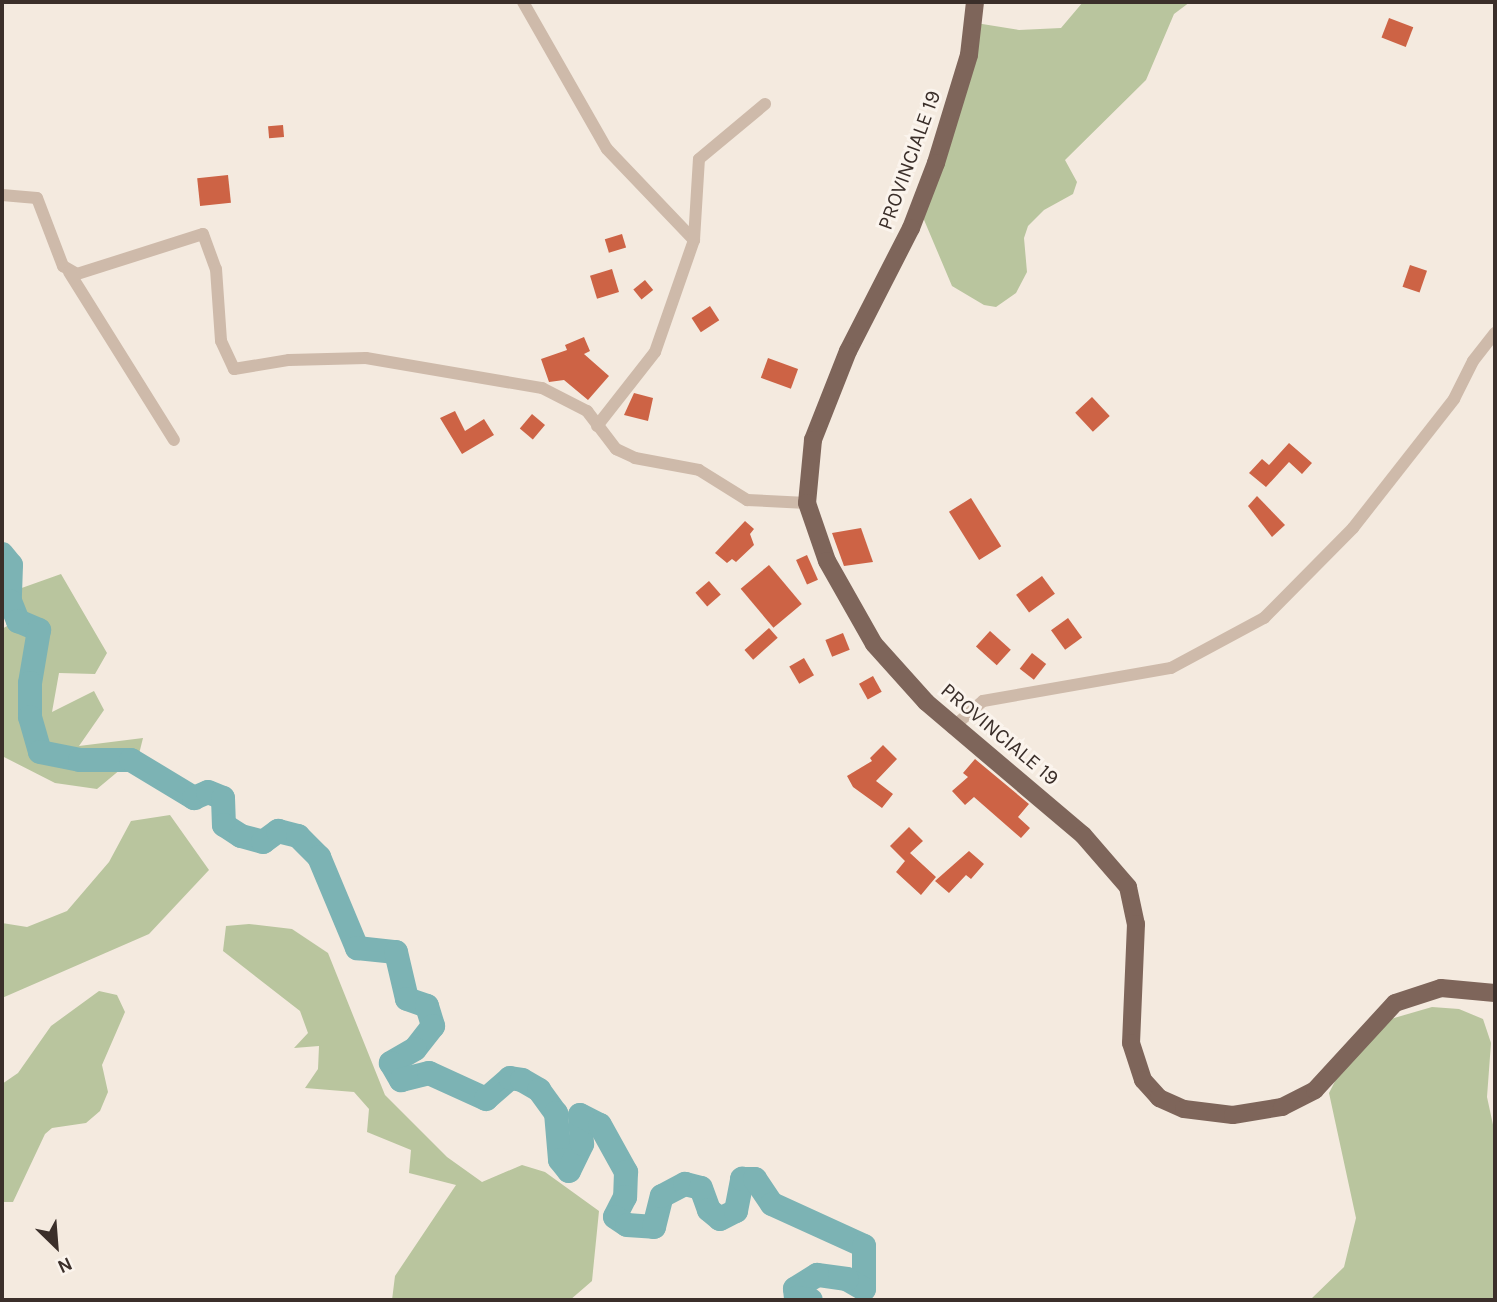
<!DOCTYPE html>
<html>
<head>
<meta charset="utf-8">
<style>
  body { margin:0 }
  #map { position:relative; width:1497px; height:1302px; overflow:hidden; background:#f4eadf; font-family:Karla,sans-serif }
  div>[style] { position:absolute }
  .green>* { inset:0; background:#b9c59e }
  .river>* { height:24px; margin:-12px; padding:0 12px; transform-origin:12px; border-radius:12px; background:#7cb3b4 }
  .building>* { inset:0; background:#cd6345; transform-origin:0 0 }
  .street>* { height:12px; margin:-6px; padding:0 6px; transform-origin:6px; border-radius:6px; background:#cebaaa }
  .primary>* { height:18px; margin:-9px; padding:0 9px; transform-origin:9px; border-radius:9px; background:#7e655a }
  span { translate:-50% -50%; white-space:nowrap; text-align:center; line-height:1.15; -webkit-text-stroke:6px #fbf4ed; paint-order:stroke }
  .street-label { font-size:21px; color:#3b2f2a }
  .frame { position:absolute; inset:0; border:4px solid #3b2f2a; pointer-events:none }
  .north { position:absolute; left:21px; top:1211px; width:70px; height:70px; -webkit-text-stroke:5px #fbf4ed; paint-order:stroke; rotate:155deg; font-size:19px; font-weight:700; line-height:28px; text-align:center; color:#3b2f2a }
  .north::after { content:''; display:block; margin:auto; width:24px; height:32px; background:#3b2f2a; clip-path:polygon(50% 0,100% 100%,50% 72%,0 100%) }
</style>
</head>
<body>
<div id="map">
  <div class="green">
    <i style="clip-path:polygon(1083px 2px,1190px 2px,1174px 14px,1146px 80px,1065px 160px,1077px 182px,1073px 194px,1044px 210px,1028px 226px,1024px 238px,1027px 272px,1016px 293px,996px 307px,984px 305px,952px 286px,919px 208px,976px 23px,1019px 30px,1061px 28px)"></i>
    <i style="clip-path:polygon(61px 574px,107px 653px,95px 674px,59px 673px,52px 712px,94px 691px,104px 710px,79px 746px,143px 738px,139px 754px,97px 789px,55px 783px,2px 756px,2px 629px,7px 626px,2px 595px)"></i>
    <i style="clip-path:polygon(170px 815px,209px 870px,149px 934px,2px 998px,2px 923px,27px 927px,67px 911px,109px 862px,131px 821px)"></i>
    <i style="clip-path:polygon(249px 924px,292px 929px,328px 953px,385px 1095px,447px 1157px,482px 1182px,522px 1165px,545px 1172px,599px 1211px,592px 1281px,570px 1300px,392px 1300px,395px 1276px,456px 1185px,409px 1173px,411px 1150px,367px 1132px,369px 1109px,354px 1092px,305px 1088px,318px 1069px,319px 1046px,294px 1048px,308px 1033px,300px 1011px,223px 951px,226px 926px)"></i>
    <i style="clip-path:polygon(99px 991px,117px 995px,125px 1012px,102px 1065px,108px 1092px,100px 1111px,86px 1123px,52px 1128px,45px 1134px,13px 1202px,2px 1202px,2px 1084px,18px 1073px,51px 1026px)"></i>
    <i style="clip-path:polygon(1432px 1007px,1459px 1009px,1483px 1019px,1491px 1043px,1487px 1097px,1495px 1134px,1495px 1300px,1310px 1300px,1344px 1267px,1356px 1218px,1329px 1093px,1351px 1050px,1370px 1025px)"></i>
  </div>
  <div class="river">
    <i style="left:2px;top:554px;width:14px;rotate:51deg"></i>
    <i style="left:11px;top:565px;width:36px;rotate:92deg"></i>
    <i style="left:10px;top:601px;width:22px;rotate:68deg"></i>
    <i style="left:18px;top:621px;width:23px;rotate:23deg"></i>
    <i style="left:39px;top:630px;width:54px;rotate:99.6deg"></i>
    <i style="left:30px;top:683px;width:34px;rotate:90deg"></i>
    <i style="left:30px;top:717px;width:36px;rotate:74deg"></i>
    <i style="left:40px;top:752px;width:41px;rotate:11.3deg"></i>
    <i style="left:80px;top:760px;width:51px"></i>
    <i style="left:131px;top:760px;width:74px;rotate:31.1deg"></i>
    <i style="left:194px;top:798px;width:15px;rotate:-23deg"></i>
    <i style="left:208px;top:792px;width:16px;rotate:22deg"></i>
    <i style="left:223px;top:798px;width:27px;rotate:88deg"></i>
    <i style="left:224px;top:825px;width:20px;rotate:33deg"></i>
    <i style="left:241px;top:836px;width:23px;rotate:15deg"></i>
    <i style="left:263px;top:842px;width:19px;rotate:-36deg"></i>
    <i style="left:278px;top:831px;width:21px;rotate:14deg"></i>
    <i style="left:298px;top:836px;width:30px;rotate:45deg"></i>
    <i style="left:319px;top:857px;width:99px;rotate:67.3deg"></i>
    <i style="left:357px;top:948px;width:39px;rotate:6deg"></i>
    <i style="left:396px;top:952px;width:48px;rotate:76.8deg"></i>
    <i style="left:407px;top:999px;width:21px;rotate:19deg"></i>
    <i style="left:427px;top:1006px;width:21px;rotate:73deg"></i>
    <i style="left:433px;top:1026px;width:29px;rotate:128deg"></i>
    <i style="left:415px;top:1049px;width:28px;rotate:150deg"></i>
    <i style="left:391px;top:1063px;width:20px;rotate:60deg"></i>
    <i style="left:401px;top:1080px;width:29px;rotate:-14deg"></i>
    <i style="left:429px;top:1073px;width:63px;rotate:24.5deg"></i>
    <i style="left:486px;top:1099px;width:32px;rotate:-41deg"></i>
    <i style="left:510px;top:1078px;width:12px;rotate:9deg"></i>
    <i style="left:522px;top:1080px;width:20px;rotate:30deg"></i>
    <i style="left:539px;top:1090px;width:29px;rotate:54deg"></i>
    <i style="left:556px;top:1113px;width:47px;rotate:85.1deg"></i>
    <i style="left:560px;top:1160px;width:14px;rotate:51deg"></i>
    <i style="left:569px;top:1171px;width:30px;rotate:-64deg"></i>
    <i style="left:582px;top:1144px;width:29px;rotate:-94deg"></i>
    <i style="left:580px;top:1115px;width:22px;rotate:27deg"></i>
    <i style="left:600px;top:1125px;width:54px;rotate:61deg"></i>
    <i style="left:626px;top:1172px;width:25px;rotate:92deg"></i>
    <i style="left:625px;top:1197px;width:22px;rotate:117deg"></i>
    <i style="left:615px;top:1217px;width:14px;rotate:34deg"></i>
    <i style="left:627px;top:1225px;width:27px;rotate:4deg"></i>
    <i style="left:654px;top:1227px;width:32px;rotate:-76deg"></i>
    <i style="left:662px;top:1196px;width:26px;rotate:-28deg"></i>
    <i style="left:685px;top:1184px;width:16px;rotate:14deg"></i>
    <i style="left:701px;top:1188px;width:23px;rotate:70deg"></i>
    <i style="left:709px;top:1210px;width:14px;rotate:39deg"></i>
    <i style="left:720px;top:1219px;width:18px;rotate:-27deg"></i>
    <i style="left:736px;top:1211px;width:33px;rotate:-79deg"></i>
    <i style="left:742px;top:1179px;width:13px"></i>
    <i style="left:755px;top:1179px;width:30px;rotate:56deg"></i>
    <i style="left:772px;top:1204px;width:101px;rotate:24.5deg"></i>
    <i style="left:864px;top:1246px;width:43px;rotate:90deg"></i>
    <i style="left:864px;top:1289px;width:20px;rotate:-150deg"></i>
    <i style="left:847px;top:1279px;width:30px;rotate:-172deg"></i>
    <i style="left:817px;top:1275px;width:26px;rotate:148deg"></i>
    <i style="left:795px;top:1289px;width:9px;rotate:84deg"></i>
    <i style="left:796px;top:1298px;width:15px;rotate:8deg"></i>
  </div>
  <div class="building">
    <i style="left:1389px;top:18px;width:26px;height:21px;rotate:21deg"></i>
    <i style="left:283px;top:125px;width:12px;height:15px;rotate:85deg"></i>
    <i style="left:228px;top:175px;width:28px;height:31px;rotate:84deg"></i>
    <i style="left:622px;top:234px;width:14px;height:18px;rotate:73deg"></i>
    <i style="left:1410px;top:265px;width:18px;height:23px;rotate:19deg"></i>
    <i style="left:612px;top:269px;width:24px;height:23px;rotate:73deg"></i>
    <i style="left:645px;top:280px;width:13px;height:15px;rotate:51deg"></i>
    <i style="left:710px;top:306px;width:17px;height:22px;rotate:57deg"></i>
    <i style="clip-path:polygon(584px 337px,590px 351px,584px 354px,609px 376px,588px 400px,564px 380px,549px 382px,541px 359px,567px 350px,565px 345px)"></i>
    <i style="left:768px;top:358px;width:32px;height:21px;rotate:20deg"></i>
    <i style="clip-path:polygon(634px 393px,653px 398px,648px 421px,624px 415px)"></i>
    <i style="left:1092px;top:397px;width:26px;height:23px;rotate:47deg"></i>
    <i style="clip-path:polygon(455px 411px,465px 431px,484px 419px,494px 435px,462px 454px,440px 418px)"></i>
    <i style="left:532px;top:414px;width:17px;height:19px;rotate:40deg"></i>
    <i style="clip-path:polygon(1289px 443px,1312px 463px,1302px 474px,1289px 462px,1266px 487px,1249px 473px,1262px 459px,1269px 465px)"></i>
    <i style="clip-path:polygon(1257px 496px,1285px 525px,1272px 537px,1248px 506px)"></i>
    <i style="left:971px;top:498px;width:57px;height:26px;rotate:58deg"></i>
    <i style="clip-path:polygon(745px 521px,754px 529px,750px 534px,754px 545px,736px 562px,732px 559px,727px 563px,715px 553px)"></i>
    <i style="clip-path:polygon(861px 528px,873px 562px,844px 566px,832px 533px)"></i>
    <i style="left:807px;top:555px;width:27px;height:12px;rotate:66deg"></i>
    <i style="left:769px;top:565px;width:51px;height:37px;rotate:50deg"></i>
    <i style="left:1042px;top:576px;width:22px;height:32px;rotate:54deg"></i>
    <i style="left:709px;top:581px;width:18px;height:18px;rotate:49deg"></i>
    <i style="left:1068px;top:618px;width:24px;height:21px;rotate:54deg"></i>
    <i style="left:769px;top:628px;width:13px;height:33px;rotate:48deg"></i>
    <i style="left:990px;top:631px;width:28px;height:21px;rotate:42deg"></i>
    <i style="left:843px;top:633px;width:18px;height:19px;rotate:68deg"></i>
    <i style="left:1032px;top:653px;width:18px;height:20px;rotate:38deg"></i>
    <i style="left:804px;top:658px;width:20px;height:17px;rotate:60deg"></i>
    <i style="left:873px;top:676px;width:18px;height:16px;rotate:61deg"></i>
    <i style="clip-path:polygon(883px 745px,897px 759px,876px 781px,893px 794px,882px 808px,853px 787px,847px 776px,872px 761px,870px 758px)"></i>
    <i style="clip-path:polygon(975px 759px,1029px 804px,1018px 817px,1030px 828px,1021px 838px,974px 797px,965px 805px,952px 791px,968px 777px,963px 773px)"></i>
    <i style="clip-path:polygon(909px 827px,923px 841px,910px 853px,936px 877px,921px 895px,896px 872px,905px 861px,890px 846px)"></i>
    <i style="clip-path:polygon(969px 851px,984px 864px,971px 879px,966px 875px,949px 893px,935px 881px)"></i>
  </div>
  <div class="street">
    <i style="left:523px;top:2px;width:169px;rotate:60.3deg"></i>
    <i style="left:607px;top:149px;width:126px;rotate:46.3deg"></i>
    <i style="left:2px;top:195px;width:35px;rotate:5deg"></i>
    <i style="left:37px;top:198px;width:73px;rotate:69.1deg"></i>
    <i style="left:63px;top:266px;width:16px;rotate:30deg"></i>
    <i style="left:77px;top:274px;width:132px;rotate:-17.6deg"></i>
    <i style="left:203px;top:234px;width:37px;rotate:70deg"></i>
    <i style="left:216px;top:269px;width:72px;rotate:86deg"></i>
    <i style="left:221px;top:341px;width:31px;rotate:65deg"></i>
    <i style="left:234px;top:369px;width:56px;rotate:-9.3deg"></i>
    <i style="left:289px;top:360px;width:77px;rotate:-1.5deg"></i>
    <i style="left:366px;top:358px;width:179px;rotate:9.7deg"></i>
    <i style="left:542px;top:388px;width:51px;rotate:27.1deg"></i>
    <i style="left:587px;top:411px;width:48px;rotate:52.7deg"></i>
    <i style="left:616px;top:449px;width:21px;rotate:25deg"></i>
    <i style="left:635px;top:458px;width:65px;rotate:10.6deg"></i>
    <i style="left:699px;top:470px;width:57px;rotate:32deg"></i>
    <i style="left:747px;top:500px;width:60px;rotate:2.9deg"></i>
    <i style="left:69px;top:272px;width:198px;rotate:58deg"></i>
    <i style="left:597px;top:426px;width:94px;rotate:-51.9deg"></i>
    <i style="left:655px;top:352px;width:119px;rotate:-70.8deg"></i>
    <i style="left:694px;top:240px;width:81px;rotate:-86.5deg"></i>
    <i style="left:699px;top:159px;width:86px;rotate:-39.8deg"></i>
    <i style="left:952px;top:728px;width:41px;rotate:-41.1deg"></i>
    <i style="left:983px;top:701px;width:191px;rotate:-10deg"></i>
    <i style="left:1171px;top:668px;width:106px;rotate:-28.3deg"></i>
    <i style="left:1264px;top:618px;width:127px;rotate:-45.3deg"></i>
    <i style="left:1353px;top:528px;width:164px;rotate:-51.9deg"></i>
    <i style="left:1454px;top:399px;width:42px;rotate:-63.4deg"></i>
    <i style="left:1473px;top:361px;width:36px;rotate:-52deg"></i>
  </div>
  <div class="primary">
    <i style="left:975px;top:2px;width:53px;rotate:96.5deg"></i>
    <i style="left:969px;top:55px;width:113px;rotate:107deg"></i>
    <i style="left:936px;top:163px;width:70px;rotate:111deg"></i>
    <i style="left:911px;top:228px;width:138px;rotate:117.1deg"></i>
    <i style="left:848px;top:351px;width:96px;rotate:111.5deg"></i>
    <i style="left:813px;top:440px;width:63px;rotate:95.4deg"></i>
    <i style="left:807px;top:503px;width:61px;rotate:71deg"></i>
    <i style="left:827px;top:561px;width:95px;rotate:60.5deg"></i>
    <i style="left:874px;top:644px;width:78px;rotate:48.1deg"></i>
    <i style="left:926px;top:702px;width:206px;rotate:40.3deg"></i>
    <i style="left:1083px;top:835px;width:69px;rotate:49.1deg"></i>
    <i style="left:1128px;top:887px;width:38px;rotate:78deg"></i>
    <i style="left:1136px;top:924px;width:119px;rotate:92.4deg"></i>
    <i style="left:1131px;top:1043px;width:39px;rotate:72deg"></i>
    <i style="left:1143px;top:1080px;width:24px;rotate:48deg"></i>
    <i style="left:1159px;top:1098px;width:27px;rotate:24deg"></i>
    <i style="left:1184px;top:1109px;width:49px;rotate:7deg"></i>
    <i style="left:1233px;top:1115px;width:50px;rotate:-9.3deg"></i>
    <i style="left:1282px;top:1107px;width:37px;rotate:-27deg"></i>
    <i style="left:1315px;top:1090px;width:118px;rotate:-47.4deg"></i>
    <i style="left:1395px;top:1003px;width:48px;rotate:-18.1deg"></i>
    <i style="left:1441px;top:988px;width:54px;rotate:5.3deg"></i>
  </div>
  <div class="street-label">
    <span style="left:909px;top:160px;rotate:-70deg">PROVINCIALE 19</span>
    <span style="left:1000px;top:734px;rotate:40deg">PROVINCIALE 19</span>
  </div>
  <div class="frame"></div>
  <div class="north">N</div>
</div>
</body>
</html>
